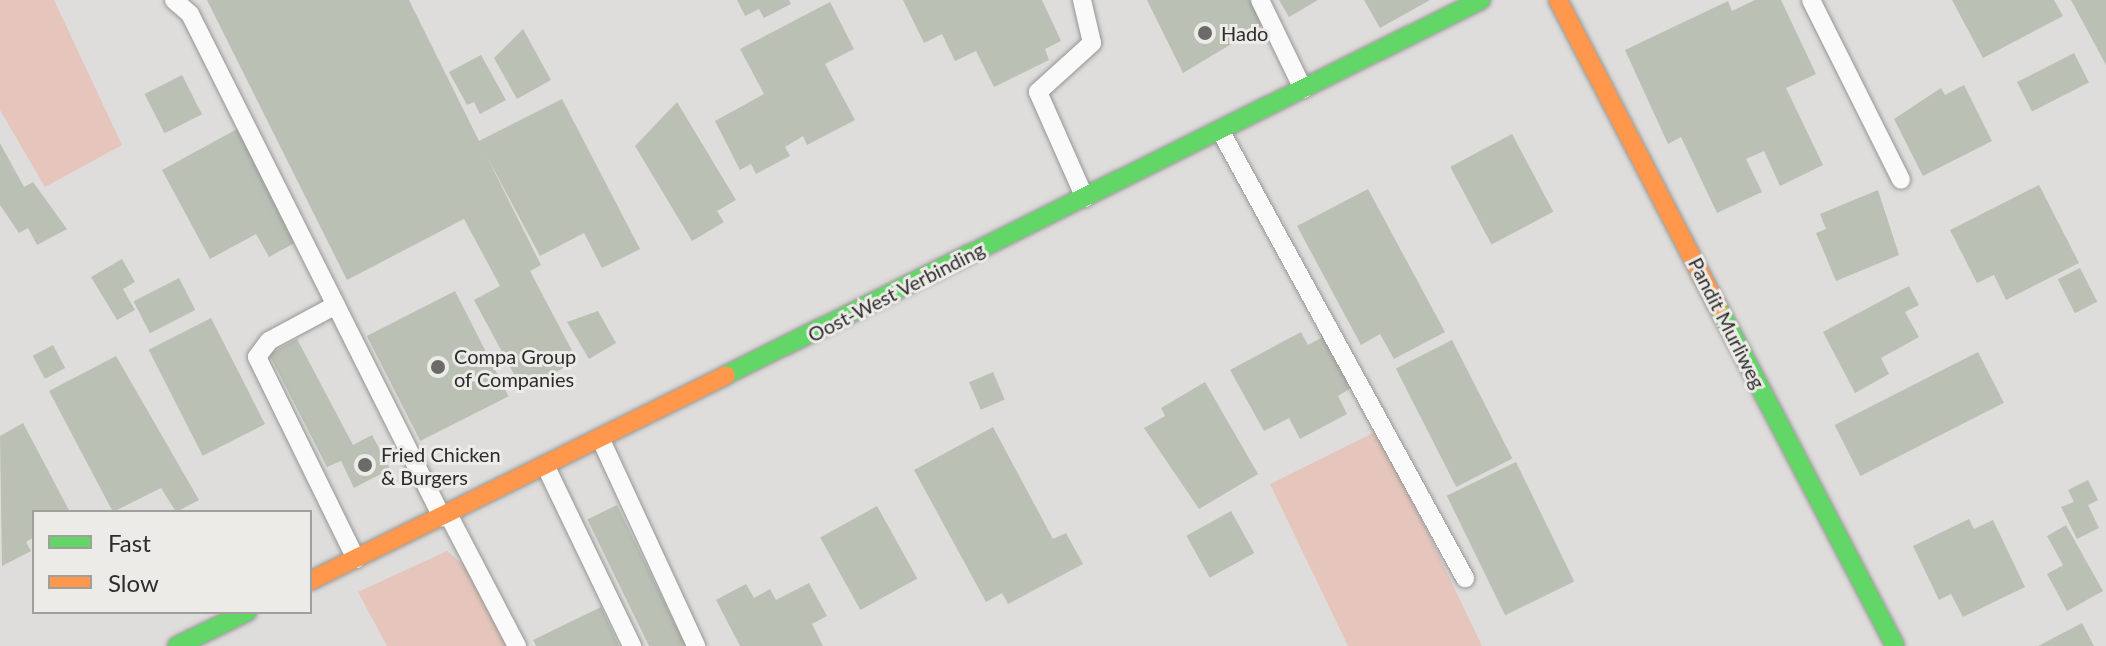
<!DOCTYPE html>
<html>
<head>
<meta charset="utf-8">
<style>
  body { margin:0 }
  #map { position:relative; width:2106px; height:646px; overflow:hidden; background:#dedddc; font-family:Lato,sans-serif }
  div>[style] { position:absolute }
  .green>* { inset:0; background:#e5c5bc }
  .building>* { inset:0; background:#bac0b4; transform-origin:0 0 }
  .roads { filter:drop-shadow(0 0 2px #969694) drop-shadow(0 0 2px #969694) }
  .lane>* { height:18px; margin:-9px; padding:0 9px; transform-origin:9px; border-radius:9px; background:#fafafa }
  .fast>* { height:18px; margin:-9px; padding:0 9px; transform-origin:9px; border-radius:9px; background:#63d668 }
  .slow>* { height:18px; margin:-9px; padding:0 9px; transform-origin:9px; border-radius:9px; background:#ff974d }
  .dots>* { width:22px; height:22px; translate:-50% -50%; box-sizing:border-box; border:4px solid #ecebe8; border-radius:50% }
  span { translate:-50% -50%; white-space:nowrap; text-align:center; line-height:1.15; -webkit-text-stroke:6px #ecebe8; paint-order:stroke }
  .poi-label { font-size:20px; color:#2d2d2b }
  .left { translate:0 -50%; text-align:left }
  .street-label { font-size:20px; color:#2d2d2b }
  .legend { position:absolute; left:32px; top:510px; width:280px; height:104px; box-sizing:border-box; background:#ecebe8; border:2px solid #a09f9c; margin:0; padding:10px 14px; list-style:none; font-size:24px; color:#2d2d2b }
  .legend li { display:flex; align-items:center; gap:16px; height:40px }
  .legend b { width:40px; border:2px solid #a09f9c }
</style>
</head>
<body>
<div id="map">
  <div class="green">
    <i style="clip-path:polygon(0 0,54px 0,122px 145px,45px 187px,0 110px)"></i>
    <i style="clip-path:polygon(1379px 430px,1482px 646px,1348px 646px,1270px 484px)"></i>
    <i style="clip-path:polygon(447px 551px,465px 566px,507px 646px,387px 646px,358px 592px)"></i>
  </div>
  <div class="building">
    <i style="clip-path:polygon(207px 0,409px 0,479px 141px,562px 99px,640px 249px,602px 268px,584px 233px,540px 256px,486px 155px,541px 265px,530px 271px,577px 360px,523px 391px,474px 300px,500px 286px,464px 219px,347px 280px)"></i>
    <i style="clip-path:polygon(737px 0,789px 0,791px 4px,764px 18px,759px 9px,745px 16px)"></i>
    <i style="clip-path:polygon(903px 0,1042px 0,1061px 41px,1045px 49px,1049px 60px,994px 87px,976px 51px,955px 61px,942px 34px,924px 43px)"></i>
    <i style="clip-path:polygon(1147px 0,1251px 0,1263px 25px,1183px 73px)"></i>
    <i style="clip-path:polygon(1279px 0,1318px 0,1289px 17px)"></i>
    <i style="clip-path:polygon(1364px 0,1430px 0,1380px 28px)"></i>
    <i style="clip-path:polygon(1755px 0,1781px 0,1816px 74px,1786px 88px,1823px 165px,1780px 186px,1764px 151px,1746px 159px,1762px 192px,1717px 213px,1681px 137px,1668px 144px,1625px 50px,1728px 1px,1732px 11px)"></i>
    <i style="clip-path:polygon(1952px 0,2054px 0,2063px 16px,1983px 58px)"></i>
    <i style="clip-path:polygon(2071px 0,2106px 0,2106px 65px)"></i>
    <i style="clip-path:polygon(830px 2px,854px 49px,825px 64px,855px 120px,807px 145px,803px 136px,785px 147px,790px 156px,756px 174px,751px 164px,740px 170px,715px 121px,764px 94px,740px 49px)"></i>
    <i style="clip-path:polygon(523px 29px,551px 80px,517px 99px,494px 58px)"></i>
    <i style="left:2074px;top:53px;width:33px;height:64px;rotate:63deg"></i>
    <i style="clip-path:polygon(481px 55px,506px 100px,480px 114px,474px 102px,467px 105px,449px 72px)"></i>
    <i style="left:182px;top:75px;width:44px;height:42px;rotate:63deg"></i>
    <i style="clip-path:polygon(1964px 85px,1992px 141px,1923px 176px,1894px 119px,1941px 88px,1945px 95px)"></i>
    <i style="clip-path:polygon(677px 102px,736px 200px,717px 211px,724px 222px,692px 241px,635px 146px)"></i>
    <i style="clip-path:polygon(237px 129px,298px 241px,269px 257px,256px 234px,210px 259px,162px 170px)"></i>
    <i style="left:1512px;top:134px;width:88px;height:70px;rotate:62deg"></i>
    <i style="clip-path:polygon(0 143px,24px 187px,33px 182px,67px 229px,37px 245px,28px 228px,19px 233px,0 205px)"></i>
    <i style="clip-path:polygon(2039px 185px,2079px 263px,2006px 300px,1994px 275px,1977px 283px,1950px 230px)"></i>
    <i style="clip-path:polygon(1368px 189px,1445px 332px,1394px 359px,1380px 334px,1361px 345px,1297px 226px)"></i>
    <i style="clip-path:polygon(1878px 190px,1899px 255px,1836px 281px,1816px 233px,1826px 229px,1820px 214px)"></i>
    <i style="clip-path:polygon(122px 259px,135px 282px,123px 289px,135px 310px,117px 320px,91px 277px)"></i>
    <i style="left:2080px;top:268px;width:38px;height:25px;rotate:63deg"></i>
    <i style="left:179px;top:278px;width:36px;height:51px;rotate:63deg"></i>
    <i style="clip-path:polygon(1909px 286px,1919px 305px,1905px 312px,1919px 337px,1881px 358px,1889px 374px,1855px 393px,1823px 332px)"></i>
    <i style="left:455px;top:291px;width:118px;height:99px;rotate:63deg"></i>
    <i style="clip-path:polygon(598px 311px,616px 343px,589px 359px,567px 322px)"></i>
    <i style="left:211px;top:318px;width:119px;height:70px;rotate:63deg"></i>
    <i style="clip-path:polygon(1301px 332px,1308px 345px,1326px 335px,1353px 387px,1338px 396px,1347px 414px,1300px 439px,1289px 418px,1264px 431px,1230px 370px)"></i>
    <i style="clip-path:polygon(297px 339px,353px 445px,372px 435px,390px 469px,354px 488px,341px 461px,327px 467px,269px 354px)"></i>
    <i style="left:1452px;top:340px;width:133px;height:63px;rotate:63deg"></i>
    <i style="left:53px;top:345px;width:26px;height:23px;rotate:62deg"></i>
    <i style="left:1978px;top:352px;width:57px;height:161px;rotate:63deg"></i>
    <i style="clip-path:polygon(116px 356px,199px 500px,176px 512px,161px 488px,113px 512px,49px 391px)"></i>
    <i style="left:993px;top:372px;width:30px;height:26px;rotate:67deg"></i>
    <i style="clip-path:polygon(1205px 382px,1258px 474px,1199px 509px,1144px 428px,1165px 416px,1161px 408px)"></i>
    <i style="clip-path:polygon(23px 423px,70px 512px,34px 512px,34px 537px,26px 542px,31px 551px,2px 566px,0 436px)"></i>
    <i style="clip-path:polygon(993px 427px,1053px 539px,1066px 533px,1083px 564px,1008px 604px,1002px 593px,986px 602px,914px 470px)"></i>
    <i style="left:1516px;top:462px;width:133px;height:77px;rotate:64deg"></i>
    <i style="clip-path:polygon(2088px 480px,2098px 500px,2088px 505px,2099px 528px,2077px 539px,2061px 507px,2074px 502px,2068px 490px)"></i>
    <i style="left:617px;top:505px;width:157px;height:33px;rotate:64deg"></i>
    <i style="left:877px;top:506px;width:83px;height:65px;rotate:61deg"></i>
    <i style="left:1231px;top:511px;width:48px;height:51px;rotate:61deg"></i>
    <i style="clip-path:polygon(1969px 519px,1974px 529px,1993px 520px,2025px 587px,1963px 617px,1951px 594px,1939px 600px,1913px 546px)"></i>
    <i style="clip-path:polygon(2066px 525px,2103px 591px,2067px 611px,2047px 574px,2063px 565px,2047px 536px)"></i>
    <i style="clip-path:polygon(809px 583px,827px 616px,812px 624px,823px 646px,740px 646px,716px 600px,746px 584px,754px 598px,770px 589px,776px 600px)"></i>
    <i style="clip-path:polygon(601px 607px,619px 646px,536px 646px,533px 640px)"></i>
    <i style="clip-path:polygon(2082px 623px,2094px 646px,2038px 646px)"></i>
  </div>
  <div class="roads">
    <div class="lane">
      <i style="left:174px;top:0;width:21px;rotate:41deg"></i>
      <i style="left:190px;top:14px;width:563px;rotate:63.39deg"></i>
      <i style="left:1082px;top:0;width:44px;rotate:76.9deg"></i>
      <i style="left:1092px;top:43px;width:73px;rotate:137.8deg"></i>
      <i style="left:1038px;top:92px;width:116px;rotate:66.1deg"></i>
      <i style="left:1260px;top:0;width:99px;rotate:64.2deg"></i>
      <i style="left:1811px;top:0;width:201px;rotate:63.4deg"></i>
      <i style="left:1220px;top:130px;width:511px;rotate:61.33deg"></i>
      <i style="left:336px;top:305px;width:76px;rotate:151.8deg"></i>
      <i style="left:269px;top:341px;width:20px;rotate:127deg"></i>
      <i style="left:257px;top:357px;width:225px;rotate:63.9deg"></i>
      <i style="left:601px;top:440px;width:227px;rotate:65.2deg"></i>
      <i style="left:546px;top:467px;width:199px;rotate:64.3deg"></i>
      <i style="left:449px;top:516px;width:147px;rotate:62.4deg"></i>
    </div>
    <div class="fast">
      <i style="left:1718px;top:307px;width:382px;rotate:62.4deg"></i>
      <i style="left:726px;top:375px;width:843px;rotate:-26.41deg"></i>
      <i style="left:177px;top:646px;width:78px;rotate:-25.9deg"></i>
    </div>
    <div class="slow">
      <i style="left:1558px;top:0;width:346px;rotate:62.5deg"></i>
      <i style="left:310px;top:581px;width:464px;rotate:-26.3deg"></i>
    </div>
  </div>
  <div class="dots">
    <i style="left:1205px;top:33px;background:#6b6b69"></i>
    <i style="left:438px;top:367px;background:#6b6b69"></i>
    <i style="left:365px;top:465px;background:#6b6b69"></i>
  </div>
  <div class="poi-label">
    <span class="left" style="left:1221px;top:33px">Hado</span>
    <span class="left" style="left:454px;top:368px">Compa Group<br>of Companies</span>
    <span class="left" style="left:381px;top:466px">Fried Chicken<br>&amp; Burgers</span>
  </div>
  <div class="street-label">
    <span style="left:896px;top:292px;rotate:-27deg">Oost-West Verbinding</span>
    <span style="left:1727px;top:323px;rotate:63deg">Pandit Murliweg</span>
  </div>
  <ul class="legend">
  <li><b style="height:10px;background:#63d668"></b>Fast</li>
  <li><b style="height:10px;background:#ff974d"></b>Slow</li>
  </ul>
</div>
</body>
</html>
